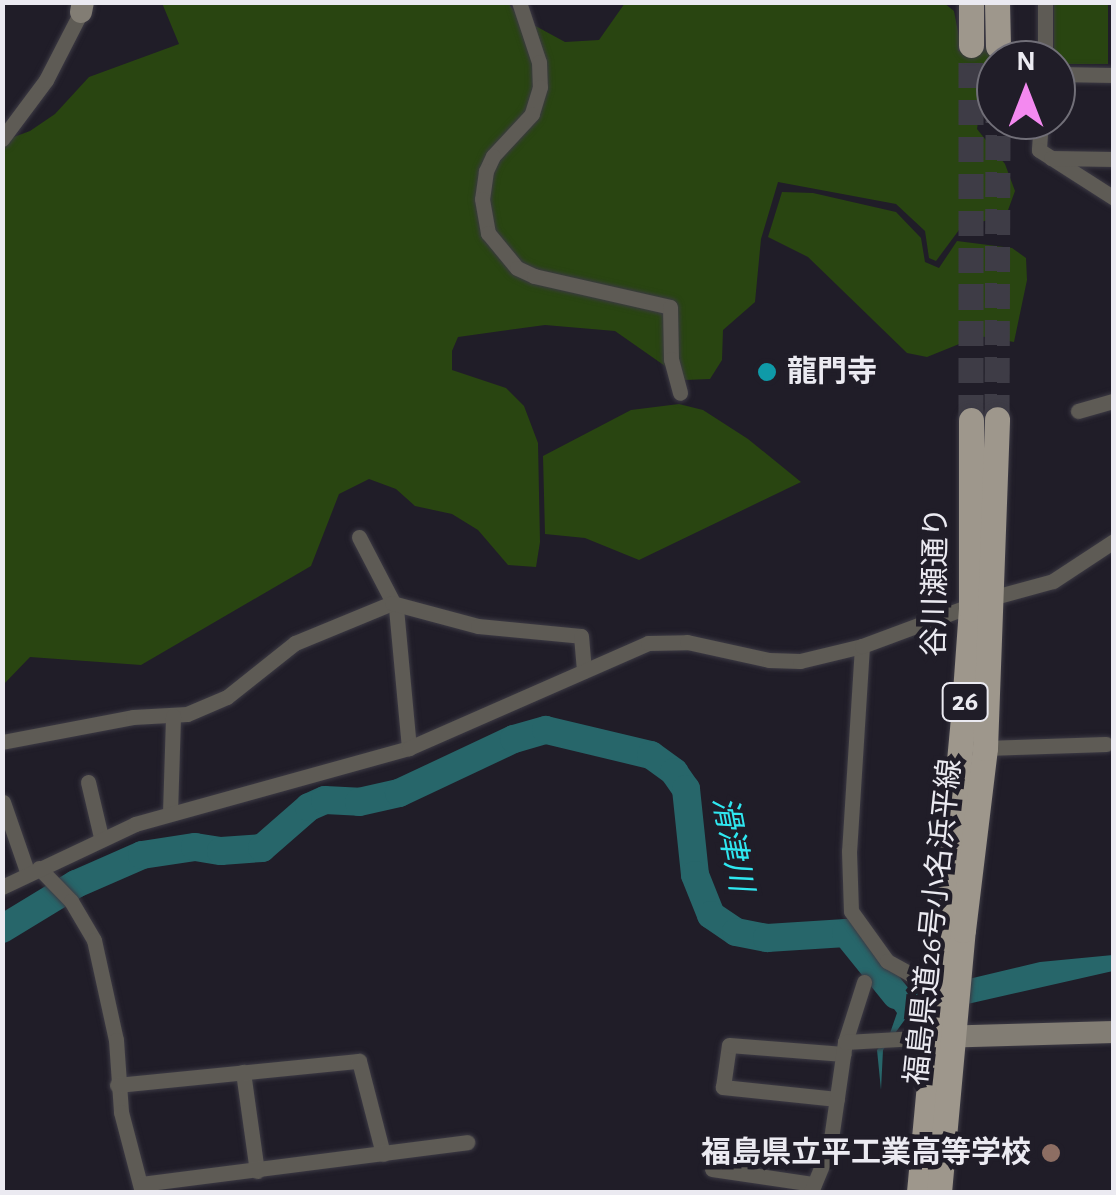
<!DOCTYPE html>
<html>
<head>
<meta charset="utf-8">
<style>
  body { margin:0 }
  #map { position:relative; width:1116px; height:1195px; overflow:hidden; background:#201d28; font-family:"Alegreya Sans","Noto Sans JP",sans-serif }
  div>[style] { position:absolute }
  .green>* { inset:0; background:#294511; transform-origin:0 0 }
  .water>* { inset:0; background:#27666a }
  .river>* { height:28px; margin:-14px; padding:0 14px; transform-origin:14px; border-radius:14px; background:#27666a }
  .primary-tunnel>* { height:25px; margin-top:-12.5px; transform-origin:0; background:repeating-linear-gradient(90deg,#3e3c46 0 25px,transparent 0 37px) }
  .roads { filter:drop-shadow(0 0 2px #3c3a44) drop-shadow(0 0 2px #3c3a44) }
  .street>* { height:15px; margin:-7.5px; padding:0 7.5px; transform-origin:7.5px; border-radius:7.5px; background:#5e5b55 }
  .secondary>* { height:22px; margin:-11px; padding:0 11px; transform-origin:11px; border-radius:11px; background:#827d74 }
  .primary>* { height:25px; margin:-12.5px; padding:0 12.5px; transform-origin:12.5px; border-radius:12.5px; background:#9e978c }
  .dots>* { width:28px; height:28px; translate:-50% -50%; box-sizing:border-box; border:5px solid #201d28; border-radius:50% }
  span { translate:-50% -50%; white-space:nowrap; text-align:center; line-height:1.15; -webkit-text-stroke:9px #201d28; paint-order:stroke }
  .shield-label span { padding:2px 8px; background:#201d28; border:2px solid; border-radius:8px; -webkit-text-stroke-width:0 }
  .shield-label { font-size:28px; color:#ebeaf1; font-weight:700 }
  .poi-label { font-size:30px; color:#ebeaf1; font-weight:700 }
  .left { translate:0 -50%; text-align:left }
  .right { translate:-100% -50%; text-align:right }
  .street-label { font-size:30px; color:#ebeaf1 }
  .water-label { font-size:32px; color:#2fe7f0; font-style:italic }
  .frame { position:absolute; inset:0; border:5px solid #ebeaf1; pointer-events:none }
  .north { position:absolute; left:976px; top:40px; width:100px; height:100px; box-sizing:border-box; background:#201d28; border:2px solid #716f78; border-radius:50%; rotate:0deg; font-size:28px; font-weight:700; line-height:40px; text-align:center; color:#ebeaf1 }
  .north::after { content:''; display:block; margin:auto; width:35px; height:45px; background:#f489f0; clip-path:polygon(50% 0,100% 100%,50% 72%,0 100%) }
</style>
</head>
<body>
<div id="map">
  <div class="green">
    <i style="clip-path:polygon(162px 3px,508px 3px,519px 17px,565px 42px,599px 40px,625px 3px,944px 3px,954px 11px,961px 47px,1012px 48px,1025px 60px,996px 60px,996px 87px,983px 89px,977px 129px,1005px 164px,1015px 191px,1007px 213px,959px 230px,936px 261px,929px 258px,925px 231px,896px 204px,778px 182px,761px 239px,755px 302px,723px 330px,722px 360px,710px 379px,685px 380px,615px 331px,545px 325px,458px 337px,452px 351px,452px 370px,506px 388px,524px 406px,538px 443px,540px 542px,536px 567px,508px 565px,478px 530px,452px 514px,415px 506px,396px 489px,369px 479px,339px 494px,311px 566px,141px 665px,30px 657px,3px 685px,3px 141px,30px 131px,55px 114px,89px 77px,179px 44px)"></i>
    <i style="left:1054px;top:3px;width:54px;height:61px"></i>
    <i style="clip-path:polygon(782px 192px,813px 193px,896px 212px,921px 238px,925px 262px,939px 268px,957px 241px,1012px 248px,1026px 258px,1027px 280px,1014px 342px,979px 336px,927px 357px,907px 353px,808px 257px,768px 237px)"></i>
    <i style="clip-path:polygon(679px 404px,703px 410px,748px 439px,801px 482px,639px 560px,585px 538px,545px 534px,543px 456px,631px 410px)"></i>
  </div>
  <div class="water">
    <i style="clip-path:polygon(1113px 955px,1113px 971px,906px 1018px,883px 1050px,881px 1090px,877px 1050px,889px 1036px,897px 1013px,867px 972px,879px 961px,905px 990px,914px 992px,1040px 962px)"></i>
  </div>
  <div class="river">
    <i style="left:2px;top:929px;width:87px;rotate:-31.3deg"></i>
    <i style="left:76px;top:884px;width:72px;rotate:-23.7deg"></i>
    <i style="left:142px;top:855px;width:54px;rotate:-8.6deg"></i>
    <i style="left:195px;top:847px;width:26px;rotate:9deg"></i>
    <i style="left:221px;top:851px;width:41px;rotate:-4.2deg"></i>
    <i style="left:262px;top:848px;width:62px;rotate:-41.1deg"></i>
    <i style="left:309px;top:807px;width:17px;rotate:-24deg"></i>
    <i style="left:325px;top:800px;width:34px;rotate:3deg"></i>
    <i style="left:359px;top:802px;width:41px;rotate:-12.7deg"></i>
    <i style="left:399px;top:793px;width:127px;rotate:-25.2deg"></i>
    <i style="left:514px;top:739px;width:33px;rotate:-16deg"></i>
    <i style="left:546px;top:730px;width:108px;rotate:13.4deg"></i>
    <i style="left:651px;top:755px;width:29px;rotate:36deg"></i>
    <i style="left:674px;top:772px;width:21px;rotate:55deg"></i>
    <i style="left:686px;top:789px;width:86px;rotate:84deg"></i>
    <i style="left:695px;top:875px;width:43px;rotate:68.2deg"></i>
    <i style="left:711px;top:915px;width:30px;rotate:34deg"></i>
    <i style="left:736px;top:932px;width:32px;rotate:11deg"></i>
    <i style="left:767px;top:938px;width:79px;rotate:-3.6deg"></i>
    <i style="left:846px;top:933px;width:80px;rotate:51.1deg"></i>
  </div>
  <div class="primary-tunnel">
    <i style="left:997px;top:419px;width:299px;rotate:-89.8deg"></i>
    <i style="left:971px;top:420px;width:375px;rotate:-90deg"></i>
  </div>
  <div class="roads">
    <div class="street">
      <i style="left:519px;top:2px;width:63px;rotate:71.6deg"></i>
      <i style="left:539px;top:62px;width:25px;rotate:88deg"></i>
      <i style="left:540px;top:87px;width:28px;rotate:107deg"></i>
      <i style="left:532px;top:114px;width:57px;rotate:132.9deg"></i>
      <i style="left:493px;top:156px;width:17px;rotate:115deg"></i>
      <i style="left:486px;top:171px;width:28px;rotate:98deg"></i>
      <i style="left:482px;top:199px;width:35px;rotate:80deg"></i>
      <i style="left:488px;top:233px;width:45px;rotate:50.4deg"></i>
      <i style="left:517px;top:268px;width:19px;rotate:25deg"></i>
      <i style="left:534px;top:276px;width:139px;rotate:12.8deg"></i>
      <i style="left:670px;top:307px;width:52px;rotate:88.9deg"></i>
      <i style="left:671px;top:359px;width:35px;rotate:75deg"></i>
      <i style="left:1045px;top:60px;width:58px;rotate:-90deg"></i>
      <i style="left:1056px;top:74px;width:58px;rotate:1deg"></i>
      <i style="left:1041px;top:120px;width:30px;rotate:94deg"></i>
      <i style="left:1039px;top:150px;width:89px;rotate:32.6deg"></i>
      <i style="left:2px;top:139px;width:74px;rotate:-53.3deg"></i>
      <i style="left:46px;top:80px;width:76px;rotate:-62.8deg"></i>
      <i style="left:1051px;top:158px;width:63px;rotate:0.9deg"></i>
      <i style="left:1078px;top:411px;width:37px;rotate:-16deg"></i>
      <i style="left:359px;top:537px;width:80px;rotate:62.5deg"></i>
      <i style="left:396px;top:608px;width:141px;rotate:84.7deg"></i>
      <i style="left:862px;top:646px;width:205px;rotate:93.6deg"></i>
      <i style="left:849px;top:851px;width:60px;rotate:88.1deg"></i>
      <i style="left:851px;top:911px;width:62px;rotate:54.2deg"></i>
      <i style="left:887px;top:961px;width:26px;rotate:29deg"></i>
      <i style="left:910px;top:974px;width:31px;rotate:-11deg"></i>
      <i style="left:2px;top:742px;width:133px;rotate:-10.8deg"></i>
      <i style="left:133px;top:717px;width:54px;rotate:-3.2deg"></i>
      <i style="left:187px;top:714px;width:43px;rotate:-23deg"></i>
      <i style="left:227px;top:697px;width:87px;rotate:-38.5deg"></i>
      <i style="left:295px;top:643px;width:105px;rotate:-22.4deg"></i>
      <i style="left:392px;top:603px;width:89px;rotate:15deg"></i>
      <i style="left:478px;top:626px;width:103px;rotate:5.5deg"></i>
      <i style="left:581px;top:636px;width:35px;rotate:85deg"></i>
      <i style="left:985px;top:748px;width:121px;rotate:-1.9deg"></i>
      <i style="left:88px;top:782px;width:57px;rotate:76.7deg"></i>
      <i style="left:3px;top:802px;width:76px;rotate:70.9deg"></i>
      <i style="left:170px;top:813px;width:97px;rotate:-88.2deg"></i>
      <i style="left:39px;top:868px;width:46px;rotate:45.9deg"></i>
      <i style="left:71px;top:901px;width:45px;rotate:59.5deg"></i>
      <i style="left:94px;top:940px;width:102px;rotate:77.6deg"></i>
      <i style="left:116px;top:1040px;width:72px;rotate:86deg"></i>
      <i style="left:121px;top:1112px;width:83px;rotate:75.3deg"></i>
      <i style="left:2px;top:887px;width:147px;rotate:-25.3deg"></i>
      <i style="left:135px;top:824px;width:284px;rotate:-15.5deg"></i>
      <i style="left:409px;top:748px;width:261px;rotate:-23.7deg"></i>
      <i style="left:648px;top:643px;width:39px;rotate:-1deg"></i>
      <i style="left:687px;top:642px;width:84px;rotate:12.4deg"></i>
      <i style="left:769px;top:660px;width:31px;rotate:2deg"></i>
      <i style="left:800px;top:661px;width:64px;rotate:-13.6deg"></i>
      <i style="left:862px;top:646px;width:138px;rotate:-20.4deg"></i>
      <i style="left:991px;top:598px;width:64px;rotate:-15.3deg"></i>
      <i style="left:1053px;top:581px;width:73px;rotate:-33.3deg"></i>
      <i style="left:845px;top:1042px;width:63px;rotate:-72.4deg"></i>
      <i style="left:243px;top:1072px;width:100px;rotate:82deg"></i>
      <i style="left:117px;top:1085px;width:243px;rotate:-5.7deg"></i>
      <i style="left:359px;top:1061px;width:96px;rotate:75.5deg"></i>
      <i style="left:837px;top:1099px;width:115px;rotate:-174deg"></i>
      <i style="left:723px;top:1087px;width:42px;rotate:-81.9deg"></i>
      <i style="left:729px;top:1045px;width:115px;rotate:4.5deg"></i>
      <i style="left:712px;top:1169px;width:103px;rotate:8.4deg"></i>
      <i style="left:141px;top:1184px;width:329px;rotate:-7.3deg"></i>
      <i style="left:811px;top:1192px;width:50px;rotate:-67.6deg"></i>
      <i style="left:830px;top:1146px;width:105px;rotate:-81.8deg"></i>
      <i style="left:845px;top:1042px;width:90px;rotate:-3.2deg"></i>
    </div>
    <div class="secondary">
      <i style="left:81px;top:12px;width:10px;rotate:-79deg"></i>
      <i style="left:937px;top:1037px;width:177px;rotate:-1.6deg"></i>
    </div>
    <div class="primary">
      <i style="left:971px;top:2px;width:43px;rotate:90deg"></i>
      <i style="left:997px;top:2px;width:44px;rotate:88.7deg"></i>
      <i style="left:919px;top:1192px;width:488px;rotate:-84.7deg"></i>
      <i style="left:964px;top:706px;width:97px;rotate:-85.9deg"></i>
      <i style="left:971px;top:609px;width:189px;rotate:-90deg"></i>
      <i style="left:939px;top:1192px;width:263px;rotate:-84.8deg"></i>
      <i style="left:963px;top:930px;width:183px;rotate:-83.1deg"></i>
      <i style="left:985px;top:748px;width:329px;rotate:-87.9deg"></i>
    </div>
  </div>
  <div class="dots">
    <i style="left:767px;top:372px;background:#0f9aa8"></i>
    <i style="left:1051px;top:1153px;background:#8d6e63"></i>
  </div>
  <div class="shield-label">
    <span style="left:965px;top:702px">26</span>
  </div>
  <div class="poi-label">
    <span class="left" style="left:787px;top:372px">龍門寺</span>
    <span class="right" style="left:1031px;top:1153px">福島県立平工業高等学校</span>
  </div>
  <div class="street-label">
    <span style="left:936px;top:582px;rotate:-89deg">谷川瀬通り</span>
    <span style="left:934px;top:922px;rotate:-84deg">福島県道26号小名浜平線</span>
  </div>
  <div class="water-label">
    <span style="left:732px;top:844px;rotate:79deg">滑津川</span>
  </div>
  <div class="frame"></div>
  <div class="north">N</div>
</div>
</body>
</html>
